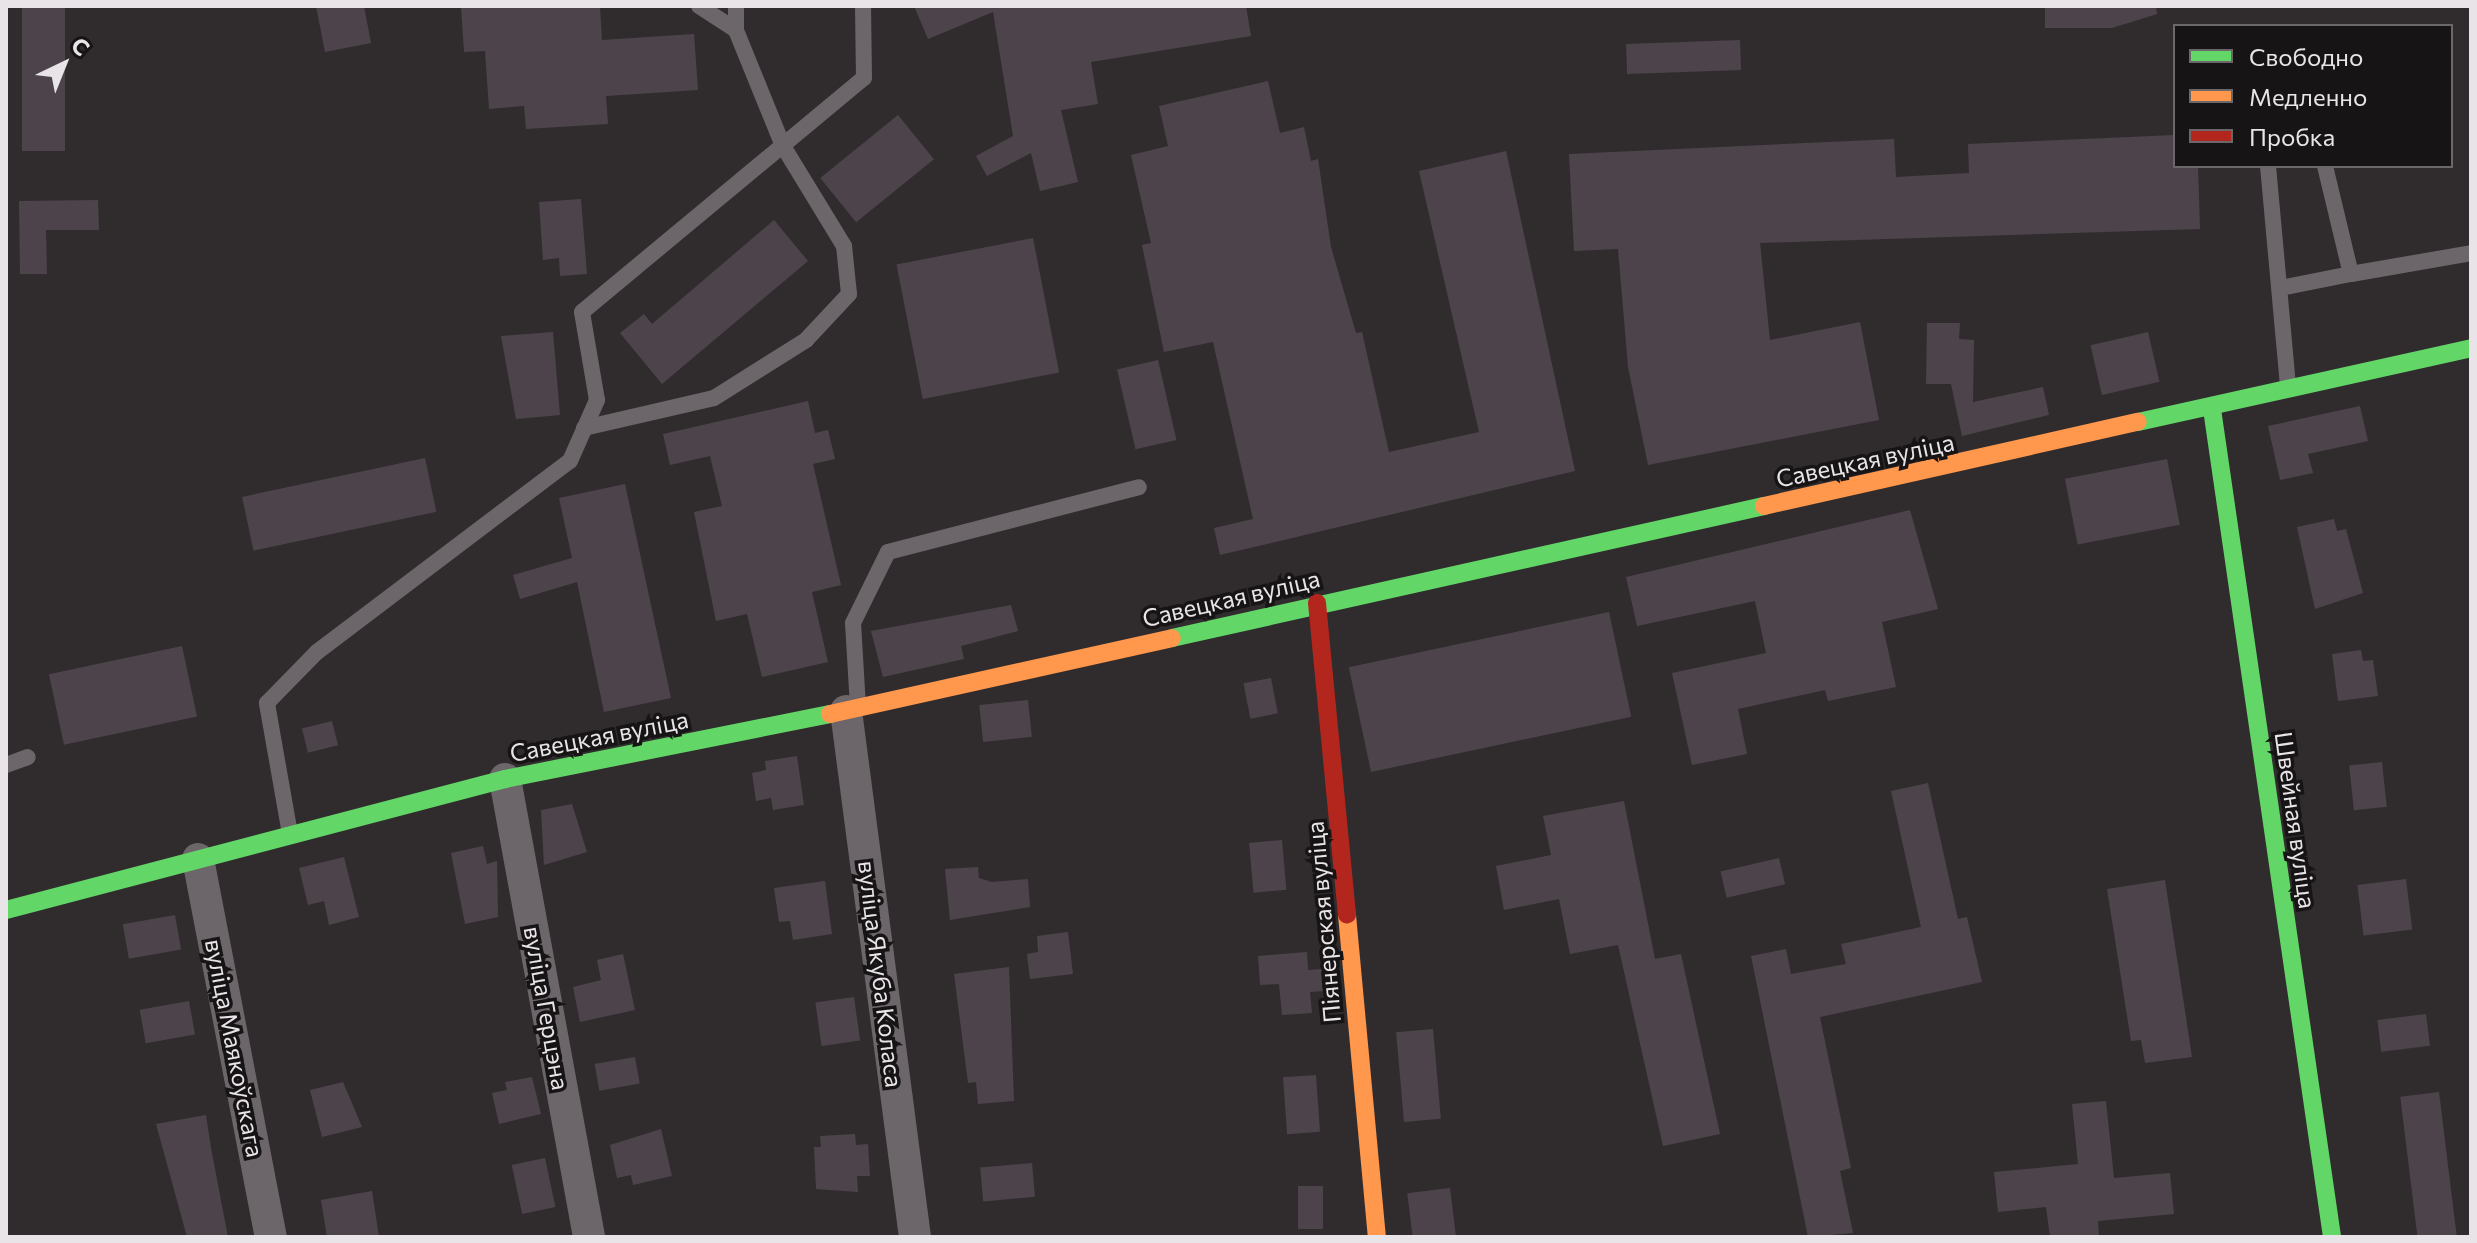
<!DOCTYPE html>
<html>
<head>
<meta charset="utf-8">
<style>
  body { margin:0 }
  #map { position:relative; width:2477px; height:1243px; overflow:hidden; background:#302c2e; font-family:Commissioner,sans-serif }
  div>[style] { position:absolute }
  .building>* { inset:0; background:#4d444b; transform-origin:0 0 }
  .lane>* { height:16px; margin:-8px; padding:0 8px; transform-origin:8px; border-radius:8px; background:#6c666a }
  .street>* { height:32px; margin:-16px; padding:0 16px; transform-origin:16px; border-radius:16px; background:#6c666a }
  .fast>* { height:18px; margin:-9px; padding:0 9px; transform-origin:9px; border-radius:9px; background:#63d668 }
  .slow>* { height:18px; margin:-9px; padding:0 9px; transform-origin:9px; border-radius:9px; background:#ff974d }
  .jam>* { height:18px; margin:-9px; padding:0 9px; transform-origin:9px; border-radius:9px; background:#b3261e }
  span { translate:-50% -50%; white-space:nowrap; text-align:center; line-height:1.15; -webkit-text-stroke:7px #171416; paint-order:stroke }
  .street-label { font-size:24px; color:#e8e4e7 }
  .frame { position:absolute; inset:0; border:8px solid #e8e4e7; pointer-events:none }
  .legend { position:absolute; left:2173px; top:24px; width:280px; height:144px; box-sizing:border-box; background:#171416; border:2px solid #6b676a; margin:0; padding:10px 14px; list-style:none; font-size:24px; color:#e8e4e7 }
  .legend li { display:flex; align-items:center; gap:16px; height:40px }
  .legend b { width:40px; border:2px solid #6b676a }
  .north { position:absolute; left:24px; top:24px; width:80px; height:80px; -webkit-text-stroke:6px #171416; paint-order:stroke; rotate:43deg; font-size:22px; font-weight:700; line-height:32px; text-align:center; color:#e8e4e7 }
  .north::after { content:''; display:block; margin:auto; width:28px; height:36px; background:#e8e4e7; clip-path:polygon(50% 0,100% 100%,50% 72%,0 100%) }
</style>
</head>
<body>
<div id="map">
  <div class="building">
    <i style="left:22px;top:6px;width:43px;height:145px"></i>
    <i style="clip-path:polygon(316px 6px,364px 6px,371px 43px,325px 52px)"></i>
    <i style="clip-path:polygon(461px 6px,600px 6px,602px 40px,694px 34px,698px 90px,606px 96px,608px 124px,526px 129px,524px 106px,489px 109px,485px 51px,464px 52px)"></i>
    <i style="clip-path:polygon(914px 6px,1246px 6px,1251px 36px,1091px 62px,1098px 104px,1061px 110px,1078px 182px,1040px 191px,1031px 153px,987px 176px,976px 156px,1013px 136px,993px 12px,928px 39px)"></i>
    <i style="clip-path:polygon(2045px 6px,2156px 6px,2157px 14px,2112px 28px,2045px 28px)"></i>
    <i style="left:1740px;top:40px;width:30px;height:114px;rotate:88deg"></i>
    <i style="clip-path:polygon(1268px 81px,1280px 133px,1304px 127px,1311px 161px,1318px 159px,1331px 247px,1356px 333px,1362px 332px,1389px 452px,1479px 432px,1419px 171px,1506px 151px,1575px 471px,1220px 555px,1214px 528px,1253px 519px,1213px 342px,1164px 352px,1142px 245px,1151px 243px,1131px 155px,1168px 146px,1159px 106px)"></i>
    <i style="left:898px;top:115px;width:57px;height:100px;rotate:51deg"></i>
    <i style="clip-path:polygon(2175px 135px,2175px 166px,2198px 166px,2200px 229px,1760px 243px,1770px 340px,1860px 322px,1879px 420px,1648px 465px,1628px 367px,1618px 249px,1574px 251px,1569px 154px,1894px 139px,1896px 177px,1969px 173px,1968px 144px)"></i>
    <i style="clip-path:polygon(581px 199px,587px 274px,560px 276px,559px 258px,543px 260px,539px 202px)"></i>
    <i style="clip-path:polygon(98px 200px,99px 230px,46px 230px,47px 274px,20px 274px,19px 201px)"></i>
    <i style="clip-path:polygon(774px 220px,808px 261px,662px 384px,620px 333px,644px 314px,652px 324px)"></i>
    <i style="left:1033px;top:238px;width:137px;height:139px;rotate:79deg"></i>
    <i style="clip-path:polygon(1927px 323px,1960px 323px,1959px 339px,1974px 340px,1973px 402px,2043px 387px,2049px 415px,1962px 436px,1951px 384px,1926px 384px)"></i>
    <i style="clip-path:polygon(553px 332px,560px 415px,516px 419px,501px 336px)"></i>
    <i style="left:2148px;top:332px;width:51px;height:59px;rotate:77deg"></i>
    <i style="left:1158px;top:360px;width:82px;height:42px;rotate:77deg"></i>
    <i style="clip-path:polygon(808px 401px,815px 433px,828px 430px,835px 459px,813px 464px,841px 585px,812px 592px,828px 662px,762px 677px,747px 614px,716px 621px,694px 512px,722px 506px,710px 456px,670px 465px,663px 434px)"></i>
    <i style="clip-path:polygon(2360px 406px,2368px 441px,2308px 454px,2313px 473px,2280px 480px,2268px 426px)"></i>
    <i style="left:425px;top:458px;width:55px;height:187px;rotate:78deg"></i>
    <i style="left:2167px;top:459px;width:67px;height:104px;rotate:79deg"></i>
    <i style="clip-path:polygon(625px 484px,671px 698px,604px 712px,577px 582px,520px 599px,513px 575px,572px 558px,559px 498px)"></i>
    <i style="clip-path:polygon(1910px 510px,1938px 609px,1882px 622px,1896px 687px,1828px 701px,1825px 690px,1738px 709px,1747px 754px,1692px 765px,1672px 673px,1766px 653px,1755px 601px,1637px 626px,1626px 577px)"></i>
    <i style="clip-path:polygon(2334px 519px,2337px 531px,2346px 529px,2363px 593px,2315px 609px,2297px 527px)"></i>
    <i style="clip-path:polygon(1011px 605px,1018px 631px,961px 646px,964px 659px,883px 677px,871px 631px)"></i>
    <i style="left:1609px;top:612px;width:107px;height:266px;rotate:78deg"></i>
    <i style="left:182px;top:646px;width:72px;height:136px;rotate:78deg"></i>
    <i style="clip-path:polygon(2361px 650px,2363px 661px,2373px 660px,2378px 696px,2338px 701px,2332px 654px)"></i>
    <i style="left:1271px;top:678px;width:36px;height:28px;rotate:79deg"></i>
    <i style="left:1028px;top:700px;width:37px;height:49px;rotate:84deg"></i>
    <i style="left:332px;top:721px;width:25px;height:31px;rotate:76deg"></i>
    <i style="clip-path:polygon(797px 756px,804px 805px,773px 810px,771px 798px,756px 801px,752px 773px,766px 770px,765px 761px)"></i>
    <i style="left:2382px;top:762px;width:45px;height:33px;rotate:84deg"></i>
    <i style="clip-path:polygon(1928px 783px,1958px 919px,1967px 917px,1982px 982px,1820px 1017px,1851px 1168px,1840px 1171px,1853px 1233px,1808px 1237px,1751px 956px,1786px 949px,1791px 974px,1846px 964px,1841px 944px,1921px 927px,1891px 791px)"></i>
    <i style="clip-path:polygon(1624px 801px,1655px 959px,1681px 954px,1720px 1134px,1663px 1146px,1618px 945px,1570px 954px,1559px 899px,1504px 910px,1496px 866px,1551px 855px,1543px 816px)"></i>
    <i style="clip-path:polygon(572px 804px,587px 852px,544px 865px,541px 810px)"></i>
    <i style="left:1282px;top:840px;width:50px;height:33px;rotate:85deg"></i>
    <i style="clip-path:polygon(483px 846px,487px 864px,497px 861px,498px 917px,465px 924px,451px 853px)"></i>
    <i style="clip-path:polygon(344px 857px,359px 917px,329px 925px,324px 901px,308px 905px,299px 868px)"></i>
    <i style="left:1779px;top:858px;width:27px;height:60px;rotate:77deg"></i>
    <i style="clip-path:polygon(978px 867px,979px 878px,992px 882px,1028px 879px,1030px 907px,950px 920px,945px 869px)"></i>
    <i style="left:2406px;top:879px;width:51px;height:49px;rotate:83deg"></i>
    <i style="clip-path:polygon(2165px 880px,2192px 1057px,2145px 1063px,2141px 1040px,2131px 1041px,2107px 889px)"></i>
    <i style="clip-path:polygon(825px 881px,832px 934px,793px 940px,790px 921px,779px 922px,774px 888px)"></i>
    <i style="left:175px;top:915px;width:35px;height:53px;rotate:80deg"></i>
    <i style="clip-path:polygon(1068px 932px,1073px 974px,1030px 979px,1027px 954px,1038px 952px,1037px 936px)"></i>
    <i style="clip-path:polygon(1307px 952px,1308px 970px,1322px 969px,1324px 991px,1310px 992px,1312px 1013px,1282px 1015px,1279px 984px,1260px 985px,1258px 956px)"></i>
    <i style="clip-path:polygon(623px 954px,635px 1010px,580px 1022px,573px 987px,601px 980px,597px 960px)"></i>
    <i style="clip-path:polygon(1009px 967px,1014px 1101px,978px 1104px,976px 1082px,968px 1083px,954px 974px)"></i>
    <i style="left:854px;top:997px;width:44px;height:39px;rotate:82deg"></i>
    <i style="left:189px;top:1001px;width:34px;height:50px;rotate:80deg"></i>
    <i style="left:2426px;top:1014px;width:32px;height:49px;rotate:83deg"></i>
    <i style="left:1433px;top:1029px;width:90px;height:37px;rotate:85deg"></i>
    <i style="left:635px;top:1057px;width:27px;height:41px;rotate:80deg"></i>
    <i style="left:1316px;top:1075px;width:57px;height:33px;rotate:86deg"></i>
    <i style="clip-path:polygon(532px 1077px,541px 1114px,499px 1124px,492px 1093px,507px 1090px,505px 1082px)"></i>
    <i style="clip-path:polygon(343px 1082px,362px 1127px,322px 1137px,310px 1090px)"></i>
    <i style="left:2439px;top:1092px;width:146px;height:39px;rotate:83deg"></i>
    <i style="clip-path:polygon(2106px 1101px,2114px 1178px,2170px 1173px,2174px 1214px,2098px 1221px,2099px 1237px,2050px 1237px,2046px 1207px,1998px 1212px,1994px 1172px,2078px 1164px,2072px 1104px)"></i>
    <i style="clip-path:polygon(206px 1115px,211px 1148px,228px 1237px,187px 1237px,156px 1124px)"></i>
    <i style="clip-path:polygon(661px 1129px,672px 1176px,633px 1185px,631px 1175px,617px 1178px,610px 1145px)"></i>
    <i style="clip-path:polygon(855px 1134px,856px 1145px,868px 1144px,870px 1176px,857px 1176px,858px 1192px,816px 1189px,814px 1147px,821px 1147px,820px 1136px)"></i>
    <i style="left:545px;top:1158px;width:50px;height:34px;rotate:78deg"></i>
    <i style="left:1032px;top:1163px;width:34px;height:52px;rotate:85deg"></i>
    <i style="left:1298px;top:1186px;width:25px;height:43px"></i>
    <i style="left:1450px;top:1188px;width:49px;height:43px;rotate:83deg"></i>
    <i style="clip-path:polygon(372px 1191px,379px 1237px,327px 1237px,321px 1200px)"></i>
  </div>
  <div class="lane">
    <i style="left:736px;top:6px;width:24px;rotate:90deg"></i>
    <i style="left:2268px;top:166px;width:222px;rotate:84.8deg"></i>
    <i style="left:2325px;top:166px;width:111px;rotate:76.5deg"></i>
    <i style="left:2351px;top:274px;width:122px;rotate:-9.9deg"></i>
    <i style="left:2280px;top:288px;width:72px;rotate:-11.2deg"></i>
    <i style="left:584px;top:428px;width:133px;rotate:-13deg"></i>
    <i style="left:714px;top:398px;width:109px;rotate:-32.2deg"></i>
    <i style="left:806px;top:340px;width:63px;rotate:-46.9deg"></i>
    <i style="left:849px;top:294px;width:48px;rotate:-95.9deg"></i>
    <i style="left:844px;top:246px;width:117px;rotate:-121.4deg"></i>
    <i style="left:783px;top:146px;width:125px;rotate:-112.1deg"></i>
    <i style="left:736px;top:30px;width:44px;rotate:-147deg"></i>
    <i style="left:858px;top:707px;width:84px;rotate:-93.4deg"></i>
    <i style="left:853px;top:623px;width:79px;rotate:-63.8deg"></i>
    <i style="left:888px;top:552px;width:259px;rotate:-14.5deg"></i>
    <i style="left:6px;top:765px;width:23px;rotate:-20deg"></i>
    <i style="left:290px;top:834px;width:133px;rotate:-100deg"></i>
    <i style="left:267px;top:703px;width:71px;rotate:-45.6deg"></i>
    <i style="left:317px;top:652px;width:317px;rotate:-37.1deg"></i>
    <i style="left:570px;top:461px;width:67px;rotate:-66.1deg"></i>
    <i style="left:597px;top:400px;width:89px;rotate:-99.7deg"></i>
    <i style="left:582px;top:312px;width:366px;rotate:-39.7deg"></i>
    <i style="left:864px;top:78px;width:72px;rotate:-90.8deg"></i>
  </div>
  <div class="street">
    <i style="left:846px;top:711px;width:531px;rotate:82.53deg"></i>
    <i style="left:505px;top:779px;width:466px;rotate:79.6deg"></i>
    <i style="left:198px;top:859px;width:385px;rotate:79.1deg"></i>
  </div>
  <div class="fast">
    <i style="left:2212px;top:409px;width:837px;rotate:81.75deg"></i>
    <i style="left:2138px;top:422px;width:341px;rotate:-12.5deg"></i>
    <i style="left:1172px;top:638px;width:607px;rotate:-12.57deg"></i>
    <i style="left:6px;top:910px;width:516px;rotate:-14.71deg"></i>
    <i style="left:505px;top:779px;width:331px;rotate:-11.3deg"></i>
  </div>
  <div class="slow">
    <i style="left:1764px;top:506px;width:383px;rotate:-12.7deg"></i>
    <i style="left:830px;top:714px;width:350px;rotate:-12.5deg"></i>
    <i style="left:1347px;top:915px;width:323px;rotate:84.7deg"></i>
  </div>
  <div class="jam">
    <i style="left:1317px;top:603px;width:313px;rotate:84.5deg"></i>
  </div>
  <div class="street-label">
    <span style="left:1865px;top:460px;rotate:-12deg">Савецкая вуліца</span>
    <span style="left:1231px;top:598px;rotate:-13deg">Савецкая вуліца</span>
    <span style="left:599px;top:736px;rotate:-11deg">Савецкая вуліца</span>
    <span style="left:2296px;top:820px;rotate:82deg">Швейная вуліца</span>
    <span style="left:1323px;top:922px;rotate:-95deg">Піянерская вуліца</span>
    <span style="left:881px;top:974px;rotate:83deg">вуліца Якуба Коласа</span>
    <span style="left:547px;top:1008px;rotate:80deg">вуліца Герцэна</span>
    <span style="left:235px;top:1048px;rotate:79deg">вуліца Маякоўскага</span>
  </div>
  <div class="frame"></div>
  <ul class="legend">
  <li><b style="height:10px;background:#63d668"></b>Свободно</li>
  <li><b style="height:10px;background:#ff974d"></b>Медленно</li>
  <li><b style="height:10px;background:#b3261e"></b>Пробка</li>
  </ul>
  <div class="north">С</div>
</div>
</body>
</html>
